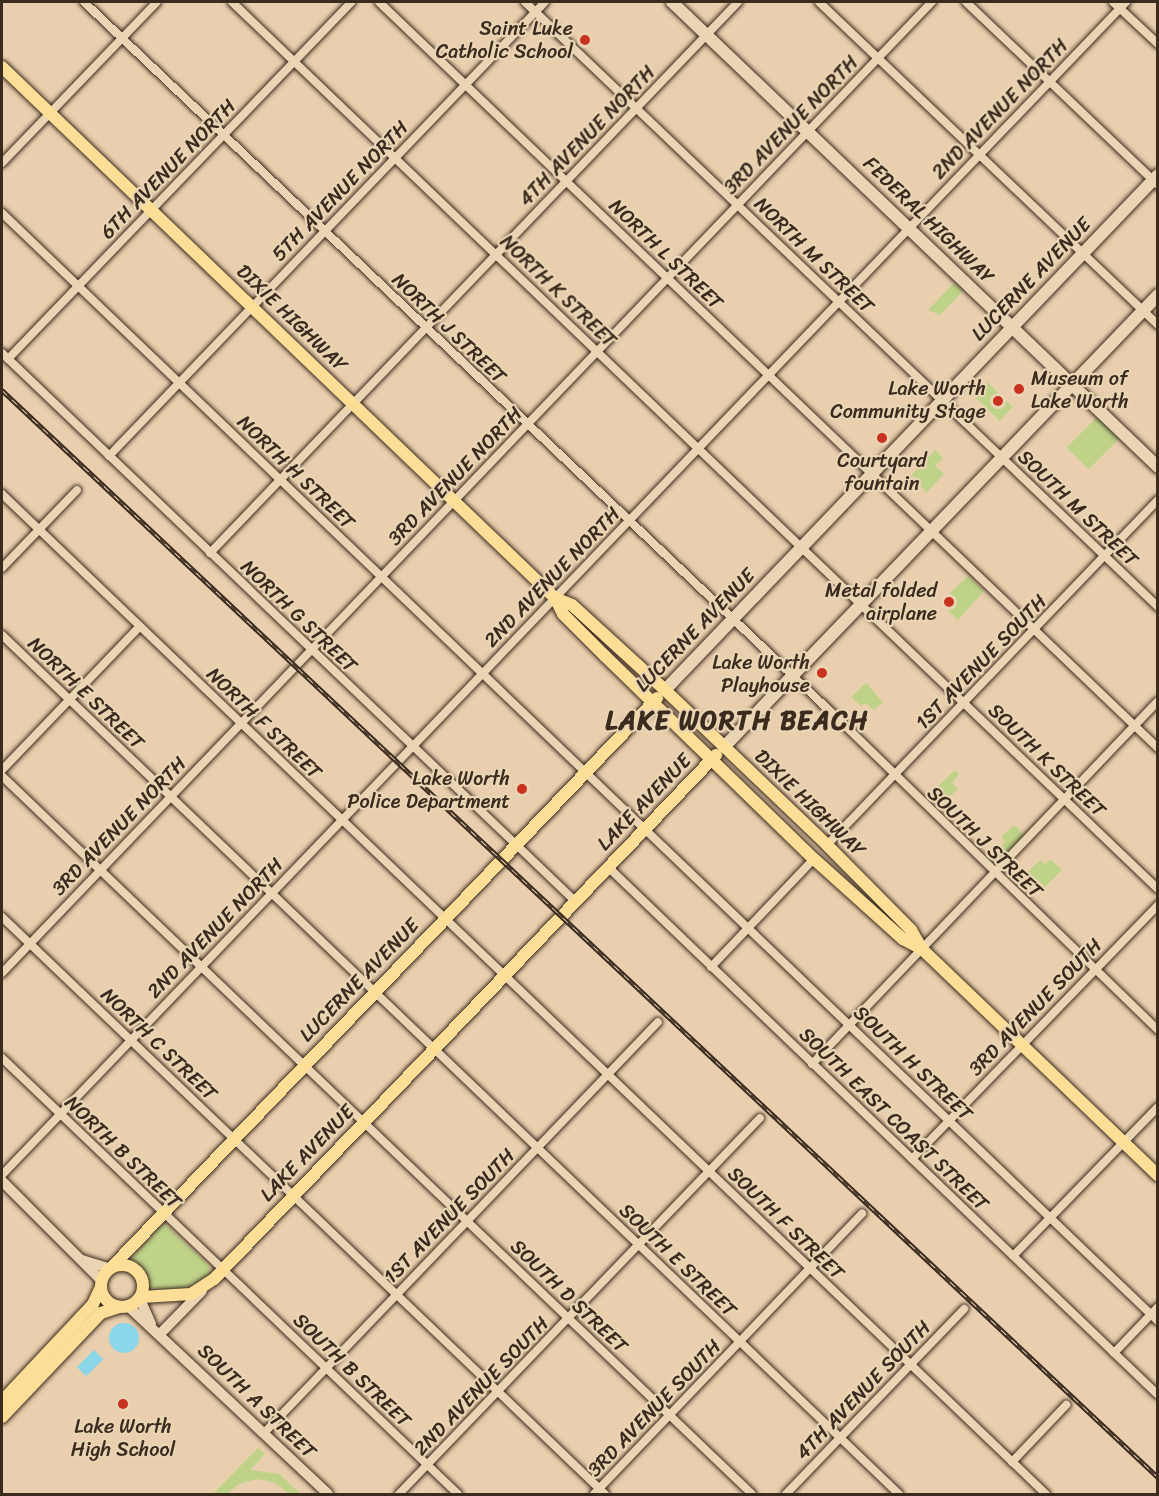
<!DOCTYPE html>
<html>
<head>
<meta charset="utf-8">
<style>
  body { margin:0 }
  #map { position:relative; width:1159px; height:1496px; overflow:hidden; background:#e9cfae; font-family:Sriracha,sans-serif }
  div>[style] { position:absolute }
  .green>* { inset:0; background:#bed288; transform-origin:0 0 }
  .water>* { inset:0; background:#8ad7ea; transform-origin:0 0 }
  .round { border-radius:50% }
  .roads { filter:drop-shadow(0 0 2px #3b2a1e) drop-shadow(0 0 2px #3b2a1e) }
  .minor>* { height:8px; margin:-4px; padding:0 4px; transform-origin:4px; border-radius:4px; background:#e9d4b3 }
  .tertiary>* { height:10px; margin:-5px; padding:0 5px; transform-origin:5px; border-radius:5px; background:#e9d4b3 }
  .secondary>* { height:12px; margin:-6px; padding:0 6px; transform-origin:6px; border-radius:6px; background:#e9d4b3 }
  .primary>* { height:12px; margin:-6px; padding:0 6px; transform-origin:6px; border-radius:6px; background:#fcde96 }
  .primary>.ring { margin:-6px; padding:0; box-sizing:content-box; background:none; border:12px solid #fcde96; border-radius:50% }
  .rail>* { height:4.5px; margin-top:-2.25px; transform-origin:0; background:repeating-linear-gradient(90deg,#e9d4b3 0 7px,#3b2a1e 0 14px); box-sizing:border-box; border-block:2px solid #3b2a1e }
  .dots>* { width:16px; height:16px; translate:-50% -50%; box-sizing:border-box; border:3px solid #e9d4b3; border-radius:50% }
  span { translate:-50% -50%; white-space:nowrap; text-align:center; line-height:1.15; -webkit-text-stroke:4.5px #e9d4b3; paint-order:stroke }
  .poi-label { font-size:20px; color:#3b2a1e }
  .right { translate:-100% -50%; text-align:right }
  .left { translate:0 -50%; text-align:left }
  .street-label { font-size:20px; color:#3b2a1e }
  .district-label { font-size:26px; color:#3b2a1e; font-weight:700; letter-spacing:1.5px }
  .frame { position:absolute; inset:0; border:3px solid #3b2a1e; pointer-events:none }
</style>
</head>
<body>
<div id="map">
  <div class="green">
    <i style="clip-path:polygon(954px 283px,963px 291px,940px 315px,928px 310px)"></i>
    <i style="left:987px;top:382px;width:36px;height:19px;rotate:44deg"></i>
    <i style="left:1097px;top:417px;width:31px;height:43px;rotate:45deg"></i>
    <i style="clip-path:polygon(935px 450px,943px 458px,935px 466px,944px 474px,926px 493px,915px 477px,909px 478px)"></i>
    <i style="clip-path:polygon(968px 576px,984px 591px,958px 620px,941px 604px,942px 601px)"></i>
    <i style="clip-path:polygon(866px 683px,883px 702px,874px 710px,865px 703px,861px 706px,851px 697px)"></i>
    <i style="clip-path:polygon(955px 770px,959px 774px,952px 783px,958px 789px,939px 806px,929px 795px)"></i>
    <i style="clip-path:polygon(1014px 825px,1024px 835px,995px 865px,989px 859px,1005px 842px,1001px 837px)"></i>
    <i style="clip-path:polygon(1050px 859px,1062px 870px,1045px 887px,1039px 881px,1025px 885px,1020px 880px,1040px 860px,1045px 864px)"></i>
    <i style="clip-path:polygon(164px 1223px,208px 1265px,210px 1273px,204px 1280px,180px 1290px,149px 1288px,142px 1272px,129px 1261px)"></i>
    <i style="clip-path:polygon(258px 1448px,265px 1454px,250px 1470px,279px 1474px,301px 1494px,289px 1494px,275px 1483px,257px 1479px,239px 1484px,227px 1494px,213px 1494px)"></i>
  </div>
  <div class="water">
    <i class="round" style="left:109px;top:1323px;width:30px;height:30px"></i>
    <i style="left:94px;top:1350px;width:13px;height:24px;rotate:45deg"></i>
  </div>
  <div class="roads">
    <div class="minor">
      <i style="left:84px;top:2px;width:1032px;rotate:43.55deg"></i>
      <i style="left:832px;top:713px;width:455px;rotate:44.2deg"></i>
      <i style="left:232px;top:2px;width:1282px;rotate:43.77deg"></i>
      <i style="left:379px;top:2px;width:1079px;rotate:43.76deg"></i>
      <i style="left:525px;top:2px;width:876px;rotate:43.7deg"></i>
      <i style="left:819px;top:2px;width:468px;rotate:43.6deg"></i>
      <i style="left:966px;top:2px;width:265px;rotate:43.6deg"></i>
      <i style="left:1113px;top:2px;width:62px;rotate:43deg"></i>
      <i style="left:2px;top:163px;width:223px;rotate:-46.1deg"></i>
      <i style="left:2px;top:213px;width:1601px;rotate:43.79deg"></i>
      <i style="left:2px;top:353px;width:793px;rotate:43.72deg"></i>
      <i style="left:8px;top:359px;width:495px;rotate:-46.1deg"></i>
      <i style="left:109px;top:456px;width:629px;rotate:-46.16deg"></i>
      <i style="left:2px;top:494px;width:1446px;rotate:43.77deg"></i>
      <i style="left:210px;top:553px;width:763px;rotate:-46.22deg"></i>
      <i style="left:2px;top:568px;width:108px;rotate:-46.1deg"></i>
      <i style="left:2px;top:635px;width:1242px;rotate:43.76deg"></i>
      <i style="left:2px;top:770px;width:199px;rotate:-46.2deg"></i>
      <i style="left:2px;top:776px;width:1038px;rotate:43.75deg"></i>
      <i style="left:827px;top:845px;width:478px;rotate:-46.2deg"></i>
      <i style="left:608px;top:867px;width:762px;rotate:43.83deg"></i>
      <i style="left:2px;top:917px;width:835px;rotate:43.74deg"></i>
      <i style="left:711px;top:967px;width:149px;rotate:-46.4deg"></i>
      <i style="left:2px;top:973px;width:1345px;rotate:-46.24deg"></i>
      <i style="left:2px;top:1058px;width:631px;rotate:43.72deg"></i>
      <i style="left:812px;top:1064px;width:501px;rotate:-46.37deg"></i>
      <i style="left:912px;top:1159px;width:354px;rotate:-45.9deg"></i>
      <i style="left:2px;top:1175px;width:1625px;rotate:-46.22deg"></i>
      <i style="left:1013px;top:1256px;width:208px;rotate:-45.8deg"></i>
      <i style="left:1114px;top:1353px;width:64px;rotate:-46.3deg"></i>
      <i style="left:264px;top:1433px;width:569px;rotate:-46.21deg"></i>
      <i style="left:1012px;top:1462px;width:79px;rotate:-46.5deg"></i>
      <i style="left:399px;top:1494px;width:521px;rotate:-46.17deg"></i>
      <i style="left:594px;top:1494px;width:388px;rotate:-46.3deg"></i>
      <i style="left:786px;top:1494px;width:257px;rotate:-46.1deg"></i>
    </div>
    <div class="tertiary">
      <i style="left:2px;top:1181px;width:140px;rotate:45deg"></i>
      <i style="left:82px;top:1260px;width:28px;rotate:17deg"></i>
      <i style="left:140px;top:1299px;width:27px;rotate:66deg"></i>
      <i style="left:128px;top:1306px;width:274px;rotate:43.2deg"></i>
      <i style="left:160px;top:1334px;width:60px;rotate:-45.7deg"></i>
    </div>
    <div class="secondary">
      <i style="left:672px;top:2px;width:673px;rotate:43.73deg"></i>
      <i style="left:665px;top:690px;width:713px;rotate:-46.25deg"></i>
      <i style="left:724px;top:747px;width:627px;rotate:-46.16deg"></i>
    </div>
    <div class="primary">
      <i style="left:2px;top:67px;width:767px;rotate:43.84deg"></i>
      <i style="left:555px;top:598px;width:18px;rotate:63deg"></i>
      <i style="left:563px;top:614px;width:59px;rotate:45deg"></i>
      <i style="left:605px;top:656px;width:291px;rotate:44.2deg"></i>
      <i style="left:814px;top:859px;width:120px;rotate:42deg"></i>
      <i style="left:903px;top:939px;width:21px;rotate:28deg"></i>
      <i style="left:555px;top:598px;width:18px;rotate:22deg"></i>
      <i style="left:572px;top:605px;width:126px;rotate:42.4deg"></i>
      <i style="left:665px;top:690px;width:224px;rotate:43.7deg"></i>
      <i style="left:827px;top:845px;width:120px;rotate:45.3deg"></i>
      <i style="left:911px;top:930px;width:22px;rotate:60deg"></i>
      <i style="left:922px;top:949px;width:327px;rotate:43.8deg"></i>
      <i class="ring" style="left:101px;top:1265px;width:30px;height:30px"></i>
      <i style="left:112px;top:1267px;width:788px;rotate:-46.23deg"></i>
      <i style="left:142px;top:1297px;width:49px;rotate:-3.5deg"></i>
      <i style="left:191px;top:1294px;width:27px;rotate:-33deg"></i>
      <i style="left:214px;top:1279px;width:726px;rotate:-46.23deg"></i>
      <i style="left:2px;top:1401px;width:133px;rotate:-46.8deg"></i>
      <i style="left:93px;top:1304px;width:19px;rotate:-65deg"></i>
      <i style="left:2px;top:1417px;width:144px;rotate:-46.4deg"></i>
      <i style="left:101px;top:1313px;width:19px;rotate:-18deg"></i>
    </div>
  </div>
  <div class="rail">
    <i style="left:2px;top:390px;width:1587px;rotate:43.24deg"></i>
  </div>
  <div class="dots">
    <i style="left:585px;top:40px;background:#c8321e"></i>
    <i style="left:1019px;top:389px;background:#c8321e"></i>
    <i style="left:998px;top:401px;background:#c8321e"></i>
    <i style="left:882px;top:438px;background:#c8321e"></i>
    <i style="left:949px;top:602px;background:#c8321e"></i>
    <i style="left:822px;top:673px;background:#c8321e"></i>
    <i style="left:522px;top:789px;background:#c8321e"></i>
    <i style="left:123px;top:1404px;background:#c8321e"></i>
  </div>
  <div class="poi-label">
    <span class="right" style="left:573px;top:40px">Saint Luke<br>Catholic School</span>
    <span class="left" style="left:1031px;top:390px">Museum of<br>Lake Worth</span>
    <span class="right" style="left:986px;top:400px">Lake Worth<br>Community Stage</span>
    <span style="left:882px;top:472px">Courtyard<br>fountain</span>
    <span class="right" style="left:937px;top:602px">Metal folded<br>airplane</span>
    <span class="right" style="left:810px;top:674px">Lake Worth<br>Playhouse</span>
    <span class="right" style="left:510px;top:790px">Lake Worth<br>Police Department</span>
    <span style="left:123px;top:1438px">Lake Worth<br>High School</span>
  </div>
  <div class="street-label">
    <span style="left:1000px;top:109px;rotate:-46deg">2ND AVENUE NORTH</span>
    <span style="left:791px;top:125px;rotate:-46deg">3RD AVENUE NORTH</span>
    <span style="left:587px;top:136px;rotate:-46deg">4TH AVENUE NORTH</span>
    <span style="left:168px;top:169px;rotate:-46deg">6TH AVENUE NORTH</span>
    <span style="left:340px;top:191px;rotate:-46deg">5TH AVENUE NORTH</span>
    <span style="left:929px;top:220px;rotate:44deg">FEDERAL HIGHWAY</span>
    <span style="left:666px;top:254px;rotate:44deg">NORTH L STREET</span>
    <span style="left:814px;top:255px;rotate:44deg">NORTH M STREET</span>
    <span style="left:1031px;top:279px;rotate:-46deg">LUCERNE AVENUE</span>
    <span style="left:558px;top:291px;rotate:44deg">NORTH K STREET</span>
    <span style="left:292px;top:318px;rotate:44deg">DIXIE HIGHWAY</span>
    <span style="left:449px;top:328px;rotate:44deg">NORTH J STREET</span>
    <span style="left:296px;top:472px;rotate:44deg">NORTH H STREET</span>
    <span style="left:455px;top:476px;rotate:-46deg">3RD AVENUE NORTH</span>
    <span style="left:1078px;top:508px;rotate:44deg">SOUTH M STREET</span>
    <span style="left:552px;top:577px;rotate:-46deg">2ND AVENUE NORTH</span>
    <span style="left:299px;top:616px;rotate:44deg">NORTH G STREET</span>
    <span style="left:695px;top:630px;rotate:-46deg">LUCERNE AVENUE</span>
    <span style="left:981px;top:662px;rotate:-46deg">1ST AVENUE SOUTH</span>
    <span style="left:86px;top:693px;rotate:44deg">NORTH E STREET</span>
    <span style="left:264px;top:723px;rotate:44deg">NORTH F STREET</span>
    <span style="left:1047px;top:760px;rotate:44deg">SOUTH K STREET</span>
    <span style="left:644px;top:802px;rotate:-46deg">LAKE AVENUE</span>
    <span style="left:810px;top:803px;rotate:44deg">DIXIE HIGHWAY</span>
    <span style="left:119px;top:826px;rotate:-46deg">3RD AVENUE NORTH</span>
    <span style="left:985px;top:842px;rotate:44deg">SOUTH J STREET</span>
    <span style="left:215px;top:928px;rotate:-46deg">2ND AVENUE NORTH</span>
    <span style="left:359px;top:980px;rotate:-46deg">LUCERNE AVENUE</span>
    <span style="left:1035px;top:1007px;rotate:-46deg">3RD AVENUE SOUTH</span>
    <span style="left:159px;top:1044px;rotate:44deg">NORTH C STREET</span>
    <span style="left:913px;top:1063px;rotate:44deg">SOUTH H STREET</span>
    <span style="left:894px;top:1119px;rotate:44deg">SOUTH EAST COAST STREET</span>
    <span style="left:123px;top:1152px;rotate:44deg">NORTH B STREET</span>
    <span style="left:307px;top:1153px;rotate:-46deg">LAKE AVENUE</span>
    <span style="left:449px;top:1216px;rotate:-46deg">1ST AVENUE SOUTH</span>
    <span style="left:786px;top:1223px;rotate:44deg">SOUTH F STREET</span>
    <span style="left:678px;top:1260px;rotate:44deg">SOUTH E STREET</span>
    <span style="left:569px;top:1296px;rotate:44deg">SOUTH D STREET</span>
    <span style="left:352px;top:1370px;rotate:44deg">SOUTH B STREET</span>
    <span style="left:481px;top:1386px;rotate:-46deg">2ND AVENUE SOUTH</span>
    <span style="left:863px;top:1390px;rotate:-46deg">4TH AVENUE SOUTH</span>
    <span style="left:257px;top:1401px;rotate:44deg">SOUTH A STREET</span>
    <span style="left:654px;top:1408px;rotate:-46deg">3RD AVENUE SOUTH</span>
  </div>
  <div class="district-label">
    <span style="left:737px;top:721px">LAKE WORTH BEACH</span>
  </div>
  <div class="frame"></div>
</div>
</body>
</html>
